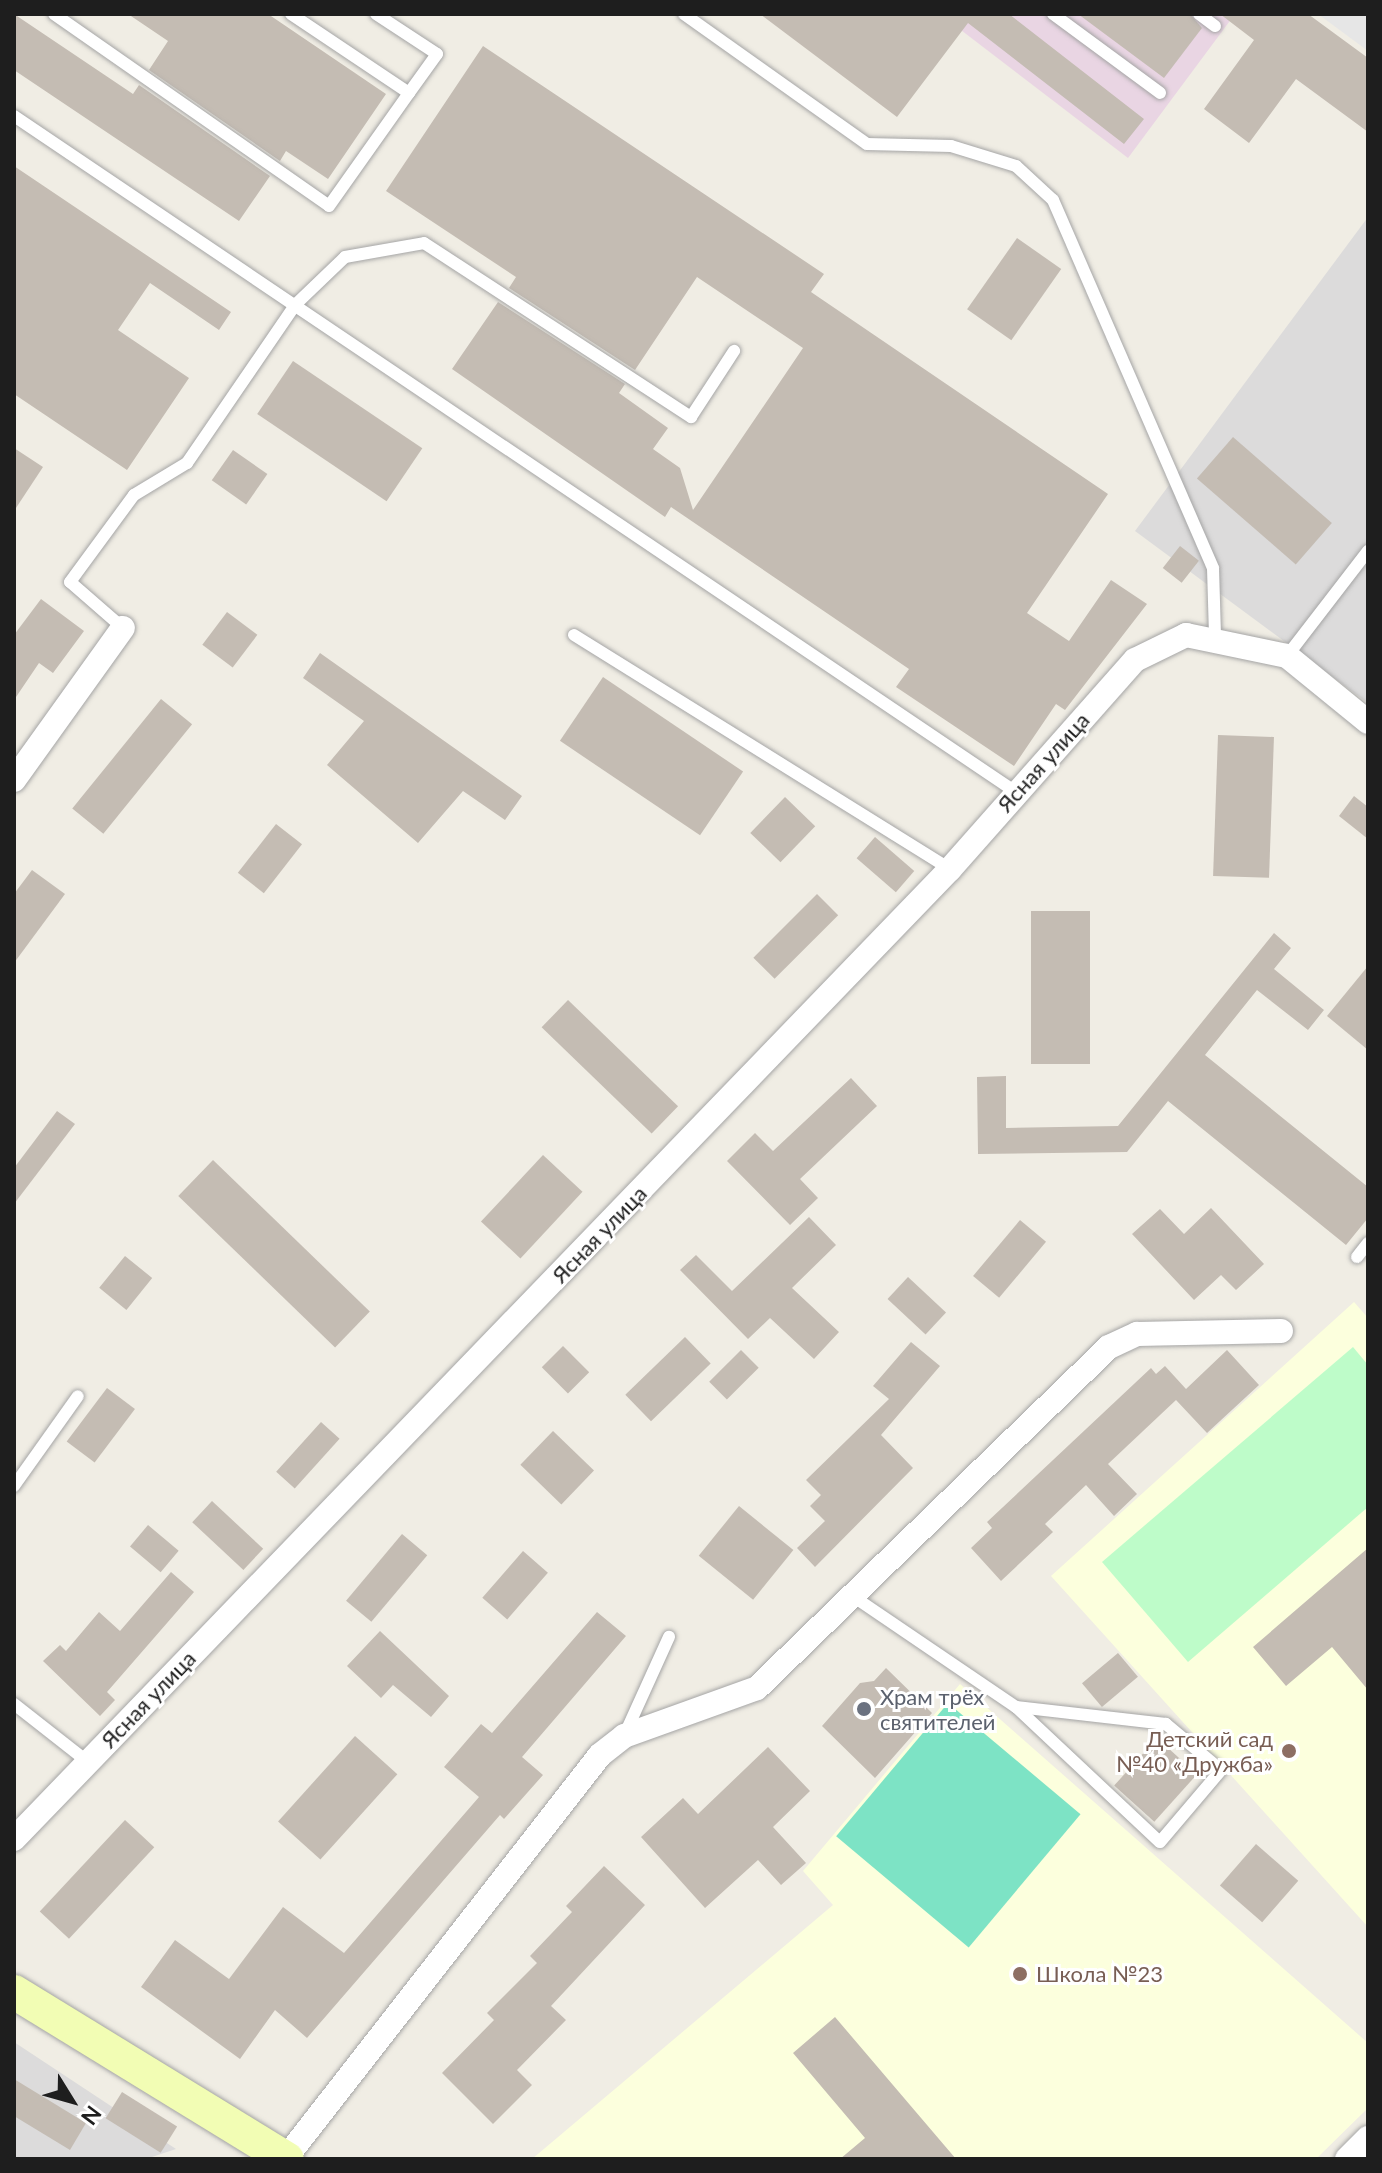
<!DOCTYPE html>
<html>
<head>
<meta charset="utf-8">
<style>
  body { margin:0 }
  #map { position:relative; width:1382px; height:2173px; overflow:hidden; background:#f0ede4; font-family:Lato,sans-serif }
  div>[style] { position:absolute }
  .residential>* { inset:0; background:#dcdbdb }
  .industrial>* { inset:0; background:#e9d5e3 }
  .education>* { inset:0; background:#fcffdd }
  .park>* { inset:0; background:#befcc9 }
  .pitch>* { inset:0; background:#7de3c5; transform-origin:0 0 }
  .parking>* { inset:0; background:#e6e6e6 }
  .building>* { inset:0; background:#c4bcb3; transform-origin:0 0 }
  .roads { filter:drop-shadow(0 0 2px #a5a5a5) drop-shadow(0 0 2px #a5a5a5) }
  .lane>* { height:12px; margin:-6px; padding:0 6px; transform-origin:6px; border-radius:6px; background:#fff }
  .street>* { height:24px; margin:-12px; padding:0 12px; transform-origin:12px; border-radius:12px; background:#fff }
  .secondary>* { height:34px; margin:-17px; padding:0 17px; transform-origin:17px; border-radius:17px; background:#f2fdb4 }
  .dots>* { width:22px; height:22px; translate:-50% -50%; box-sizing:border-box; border:4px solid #fff; border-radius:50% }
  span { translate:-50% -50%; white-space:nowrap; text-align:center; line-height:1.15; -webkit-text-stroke:6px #fff; paint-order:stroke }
  .street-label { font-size:22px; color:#1e1e1e }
  .worship-label { font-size:22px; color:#5b616d }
  .left { translate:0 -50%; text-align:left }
  .education-label { font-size:22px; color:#785e54 }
  .right { translate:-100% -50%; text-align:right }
  .frame { position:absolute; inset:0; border:16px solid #1e1e1e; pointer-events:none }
  .north { position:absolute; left:32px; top:2061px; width:80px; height:80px; -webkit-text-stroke:6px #fff; paint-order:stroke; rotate:127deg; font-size:22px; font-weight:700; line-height:32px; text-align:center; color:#1e1e1e }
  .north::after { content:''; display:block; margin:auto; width:28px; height:36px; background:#1e1e1e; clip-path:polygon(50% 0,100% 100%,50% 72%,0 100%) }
</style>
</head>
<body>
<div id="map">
  <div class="residential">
    <i style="clip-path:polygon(1368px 217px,1368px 703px,1135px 531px)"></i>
    <i style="clip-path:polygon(14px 2042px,176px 2149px,146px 2159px,14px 2159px)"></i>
  </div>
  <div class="industrial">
    <i style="clip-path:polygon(940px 14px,1235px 14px,1128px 158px)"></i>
  </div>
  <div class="education">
    <i style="clip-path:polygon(1354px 1302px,1368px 1318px,1368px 1927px,1051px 1576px)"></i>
    <i style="clip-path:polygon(960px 1684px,1368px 2043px,1368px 2108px,1316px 2159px,532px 2159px,833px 1905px,803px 1871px)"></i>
  </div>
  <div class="park">
    <i style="clip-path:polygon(1353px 1347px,1368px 1365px,1368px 1507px,1188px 1662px,1102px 1562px)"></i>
  </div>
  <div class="pitch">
    <i style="left:948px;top:1703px;width:173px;height:174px;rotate:40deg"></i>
  </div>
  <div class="parking">
    <i style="clip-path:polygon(1318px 14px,1368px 14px,1368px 51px)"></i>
  </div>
  <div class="building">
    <i style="clip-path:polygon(14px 14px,133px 94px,139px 85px,270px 176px,239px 221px,14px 70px)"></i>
    <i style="clip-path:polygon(128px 14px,268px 14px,386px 94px,328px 179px,286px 151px,280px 161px,149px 70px,168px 41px)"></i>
    <i style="clip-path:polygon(760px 14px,1009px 14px,1144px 119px,1124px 144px,968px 23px,897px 117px)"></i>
    <i style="clip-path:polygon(1078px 14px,1190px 14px,1202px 28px,1164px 78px)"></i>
    <i style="clip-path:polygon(1220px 14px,1308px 14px,1368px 58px,1368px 132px,1296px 79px,1249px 143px,1204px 109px,1254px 40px)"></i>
    <i style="clip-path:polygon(483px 46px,824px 274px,811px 292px,1108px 494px,1027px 613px,1069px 641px,1111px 580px,1147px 604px,1065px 710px,1056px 704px,1014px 766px,896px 687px,909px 669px,671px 507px,665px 517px,452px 369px,498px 302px,625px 384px,619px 393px,668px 428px,653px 449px,680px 468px,693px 510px,803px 348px,697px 277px,635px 370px,509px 288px,516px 277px,386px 191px)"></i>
    <i style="clip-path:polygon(14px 166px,231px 312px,219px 330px,150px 283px,118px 330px,189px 378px,127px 470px,14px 394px)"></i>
    <i style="left:1017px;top:238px;width:54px;height:87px;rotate:35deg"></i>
    <i style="left:293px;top:361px;width:156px;height:64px;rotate:34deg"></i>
    <i style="left:1233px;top:437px;width:131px;height:55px;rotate:41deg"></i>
    <i style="clip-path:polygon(14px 448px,43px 467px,14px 511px)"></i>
    <i style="left:233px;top:450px;width:42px;height:37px;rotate:35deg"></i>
    <i style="left:1180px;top:546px;width:24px;height:28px;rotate:38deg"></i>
    <i style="clip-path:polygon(41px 599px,84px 631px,53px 673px,39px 663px,14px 700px,14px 635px)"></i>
    <i style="left:227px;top:612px;width:38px;height:41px;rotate:37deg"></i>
    <i style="clip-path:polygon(320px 653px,522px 796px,505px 820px,463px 791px,418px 843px,327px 765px,364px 721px,303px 678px)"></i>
    <i style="left:603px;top:677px;width:169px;height:77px;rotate:34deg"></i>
    <i style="left:161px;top:699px;width:40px;height:141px;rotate:39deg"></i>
    <i style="left:1218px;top:735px;width:56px;height:141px;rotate:2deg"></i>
    <i style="clip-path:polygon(1354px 796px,1368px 807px,1368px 839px,1339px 816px)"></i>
    <i style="left:785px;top:797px;width:42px;height:50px;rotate:44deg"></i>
    <i style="left:276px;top:824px;width:33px;height:62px;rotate:38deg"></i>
    <i style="left:875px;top:837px;width:52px;height:28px;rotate:41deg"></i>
    <i style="clip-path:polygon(32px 870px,65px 894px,14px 963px,14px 894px)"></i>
    <i style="left:817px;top:894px;width:30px;height:90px;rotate:45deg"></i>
    <i style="left:1031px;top:911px;width:59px;height:153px"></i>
    <i style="clip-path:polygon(1274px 933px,1291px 948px,1274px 969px,1324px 1010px,1308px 1030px,1257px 990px,1205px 1055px,1368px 1187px,1368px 1218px,1346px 1245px,1168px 1101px,1127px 1152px,978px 1154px,977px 1077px,1006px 1076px,1006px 1128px,1118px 1126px)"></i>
    <i style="clip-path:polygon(1368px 966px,1368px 1050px,1327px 1016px)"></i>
    <i style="left:568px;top:1000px;width:153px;height:38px;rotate:44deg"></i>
    <i style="clip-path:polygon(851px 1078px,877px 1106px,800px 1179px,818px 1198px,790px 1225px,727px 1161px,755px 1133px,773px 1151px)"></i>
    <i style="clip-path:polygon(57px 1111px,75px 1124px,14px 1204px,14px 1168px)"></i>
    <i style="left:543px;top:1155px;width:54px;height:91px;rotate:43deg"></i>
    <i style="left:213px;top:1160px;width:218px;height:50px;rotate:44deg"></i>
    <i style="clip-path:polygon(1211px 1208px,1264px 1264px,1236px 1290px,1221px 1275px,1194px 1300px,1132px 1234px,1160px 1209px,1184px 1234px)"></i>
    <i style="clip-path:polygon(809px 1217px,836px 1245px,792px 1288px,839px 1332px,814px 1359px,770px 1318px,748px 1339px,680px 1270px,696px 1255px,732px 1291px)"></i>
    <i style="left:1020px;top:1220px;width:34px;height:73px;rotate:40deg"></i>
    <i style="left:125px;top:1256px;width:35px;height:41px;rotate:39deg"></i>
    <i style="left:908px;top:1277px;width:52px;height:30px;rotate:43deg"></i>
    <i style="left:685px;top:1337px;width:37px;height:83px;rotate:46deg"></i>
    <i style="clip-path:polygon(911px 1342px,940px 1366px,881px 1435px,913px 1468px,815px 1567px,797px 1548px,825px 1521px,810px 1506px,821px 1495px,806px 1480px,889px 1399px,873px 1386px)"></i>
    <i style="left:563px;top:1346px;width:37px;height:30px;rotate:45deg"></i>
    <i style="left:741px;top:1350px;width:25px;height:45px;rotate:45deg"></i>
    <i style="clip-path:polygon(1227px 1350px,1259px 1385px,1207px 1433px,1176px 1400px,1108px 1464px,1137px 1494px,1114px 1516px,1086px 1485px,1045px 1524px,1053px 1532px,1001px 1581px,971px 1548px,992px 1528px,987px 1522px,1151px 1368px,1156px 1374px,1165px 1366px,1186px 1389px)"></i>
    <i style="left:107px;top:1388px;width:35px;height:67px;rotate:37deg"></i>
    <i style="left:321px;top:1422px;width:25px;height:67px;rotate:42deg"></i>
    <i style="left:553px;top:1431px;width:57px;height:47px;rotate:44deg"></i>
    <i style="left:212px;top:1501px;width:70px;height:29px;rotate:43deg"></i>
    <i style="left:739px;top:1506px;width:70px;height:64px;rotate:39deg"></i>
    <i style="left:148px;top:1525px;width:40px;height:28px;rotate:40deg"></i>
    <i style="left:402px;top:1534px;width:33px;height:87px;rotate:40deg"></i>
    <i style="clip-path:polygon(1368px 1548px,1368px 1690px,1332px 1647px,1286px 1686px,1253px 1647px)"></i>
    <i style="left:523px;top:1551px;width:33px;height:62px;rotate:41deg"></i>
    <i style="clip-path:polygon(171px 1572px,194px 1592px,107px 1692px,115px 1700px,100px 1716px,43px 1661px,60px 1645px,66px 1651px,99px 1612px,120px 1631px)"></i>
    <i style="clip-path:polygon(597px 1612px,626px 1636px,522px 1757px,543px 1775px,504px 1819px,500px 1815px,307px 2038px,275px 2010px,240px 2059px,141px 1987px,175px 1940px,229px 1979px,283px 1907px,344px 1953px,479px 1797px,444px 1767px,481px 1724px,492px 1733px)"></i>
    <i style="clip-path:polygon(380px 1631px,449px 1696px,431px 1717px,393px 1685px,381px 1698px,347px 1666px)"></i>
    <i style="left:1118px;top:1653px;width:31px;height:47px;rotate:50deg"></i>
    <i style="clip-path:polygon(886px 1668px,932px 1713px,875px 1778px,822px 1726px,860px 1683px,874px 1681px)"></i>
    <i style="left:355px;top:1736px;width:57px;height:115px;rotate:42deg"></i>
    <i style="left:1157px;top:1738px;width:54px;height:64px;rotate:42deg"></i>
    <i style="clip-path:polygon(768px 1747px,810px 1791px,773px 1827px,806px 1863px,781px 1885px,758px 1860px,705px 1908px,641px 1837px,683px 1798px,698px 1814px)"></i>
    <i style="left:125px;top:1820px;width:40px;height:125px;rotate:43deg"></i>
    <i style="left:1256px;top:1844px;width:56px;height:55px;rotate:41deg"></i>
    <i style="clip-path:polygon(604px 1866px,645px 1905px,551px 2006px,566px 2020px,517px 2070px,532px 2085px,493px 2124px,442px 2073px,494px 2020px,487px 2013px,537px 1963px,530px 1956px,572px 1912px,566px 1906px)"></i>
    <i style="clip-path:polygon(835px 2017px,956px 2159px,840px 2159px,865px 2138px,793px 2053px)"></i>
    <i style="clip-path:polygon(14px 2079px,86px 2123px,70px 2150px,14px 2116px)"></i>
    <i style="left:122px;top:2092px;width:65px;height:31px;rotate:32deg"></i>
  </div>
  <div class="roads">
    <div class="lane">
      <i style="left:54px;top:14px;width:335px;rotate:34.9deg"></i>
      <i style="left:329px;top:206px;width:138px;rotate:-54.7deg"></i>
      <i style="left:409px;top:93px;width:142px;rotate:-146.2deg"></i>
      <i style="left:376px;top:14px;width:73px;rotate:33.3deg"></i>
      <i style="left:437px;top:54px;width:48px;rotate:125.7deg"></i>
      <i style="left:684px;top:14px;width:224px;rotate:35.4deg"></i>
      <i style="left:867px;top:144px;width:84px;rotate:1.4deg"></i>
      <i style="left:951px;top:146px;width:68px;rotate:17.1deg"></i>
      <i style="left:1016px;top:166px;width:50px;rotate:42.6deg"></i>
      <i style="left:1053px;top:200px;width:401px;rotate:66.5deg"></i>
      <i style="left:1213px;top:568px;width:69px;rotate:88.3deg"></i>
      <i style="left:1053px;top:14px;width:133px;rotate:36.4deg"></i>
      <i style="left:1199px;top:14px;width:20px;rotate:37deg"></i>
      <i style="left:14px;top:116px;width:1209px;rotate:34.01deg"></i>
      <i style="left:123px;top:628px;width:70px;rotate:-139deg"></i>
      <i style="left:70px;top:582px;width:108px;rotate:-53.7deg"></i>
      <i style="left:134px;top:495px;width:62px;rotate:-31.1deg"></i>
      <i style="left:187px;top:463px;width:191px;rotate:-55.6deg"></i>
      <i style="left:295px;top:305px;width:69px;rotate:-43.8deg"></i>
      <i style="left:345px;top:257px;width:80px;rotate:-10deg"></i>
      <i style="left:424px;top:243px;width:319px;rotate:33.1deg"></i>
      <i style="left:691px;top:417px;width:79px;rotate:-56.9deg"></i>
      <i style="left:574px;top:635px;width:443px;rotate:31.9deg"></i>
      <i style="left:1287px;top:656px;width:133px;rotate:-52.4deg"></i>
      <i style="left:1357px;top:1257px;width:18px;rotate:-52deg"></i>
      <i style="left:14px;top:1486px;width:110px;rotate:-54.6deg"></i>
      <i style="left:854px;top:1597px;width:196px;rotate:34.2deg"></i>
      <i style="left:1016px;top:1707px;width:197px;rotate:43.2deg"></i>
      <i style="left:1160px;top:1842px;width:94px;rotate:-49.7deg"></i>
      <i style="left:1221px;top:1770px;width:72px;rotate:-140.1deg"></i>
      <i style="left:1166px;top:1724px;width:151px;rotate:-173.5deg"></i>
      <i style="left:14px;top:1704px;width:94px;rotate:38.1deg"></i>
      <i style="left:624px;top:1736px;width:109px;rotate:-65.6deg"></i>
    </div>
    <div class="street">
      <i style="left:14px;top:780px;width:187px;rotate:-54.4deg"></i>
      <i style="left:14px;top:1839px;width:1348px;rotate:-46.02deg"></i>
      <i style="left:950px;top:869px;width:279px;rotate:-48.5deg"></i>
      <i style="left:1135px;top:660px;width:57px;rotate:-26.1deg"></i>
      <i style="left:1186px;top:635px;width:103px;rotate:11.7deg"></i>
      <i style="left:1287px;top:656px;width:104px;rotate:39.2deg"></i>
      <i style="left:285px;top:2159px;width:512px;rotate:-52.06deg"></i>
      <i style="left:600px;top:1755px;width:31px;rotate:-38deg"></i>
      <i style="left:624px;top:1736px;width:141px;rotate:-19.8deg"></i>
      <i style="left:757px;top:1688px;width:490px;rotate:-44.1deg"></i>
      <i style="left:1109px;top:1347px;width:31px;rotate:-25deg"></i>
      <i style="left:1137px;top:1334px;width:144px;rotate:-1.2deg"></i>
      <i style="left:1347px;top:2159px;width:30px;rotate:-45deg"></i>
    </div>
    <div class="secondary">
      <i style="left:14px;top:1992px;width:320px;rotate:31.5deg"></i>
    </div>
  </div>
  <div class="dots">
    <i style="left:864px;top:1709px;background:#6b7280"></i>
    <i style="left:1289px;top:1751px;background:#8d6e63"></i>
    <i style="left:1020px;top:1974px;background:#8d6e63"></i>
  </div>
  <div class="street-label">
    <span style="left:1043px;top:762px;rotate:-48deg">Ясная улица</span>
    <span style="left:599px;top:1234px;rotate:-46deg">Ясная улица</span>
    <span style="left:148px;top:1699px;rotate:-46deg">Ясная улица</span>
  </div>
  <div class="worship-label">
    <span class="left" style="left:880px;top:1709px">Храм трёх<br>святителей</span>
  </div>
  <div class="education-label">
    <span class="right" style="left:1273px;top:1751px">Детский сад<br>№40 «Дружба»</span>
    <span class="left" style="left:1036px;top:1974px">Школа №23</span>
  </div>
  <div class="frame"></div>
  <div class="north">N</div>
</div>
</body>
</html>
